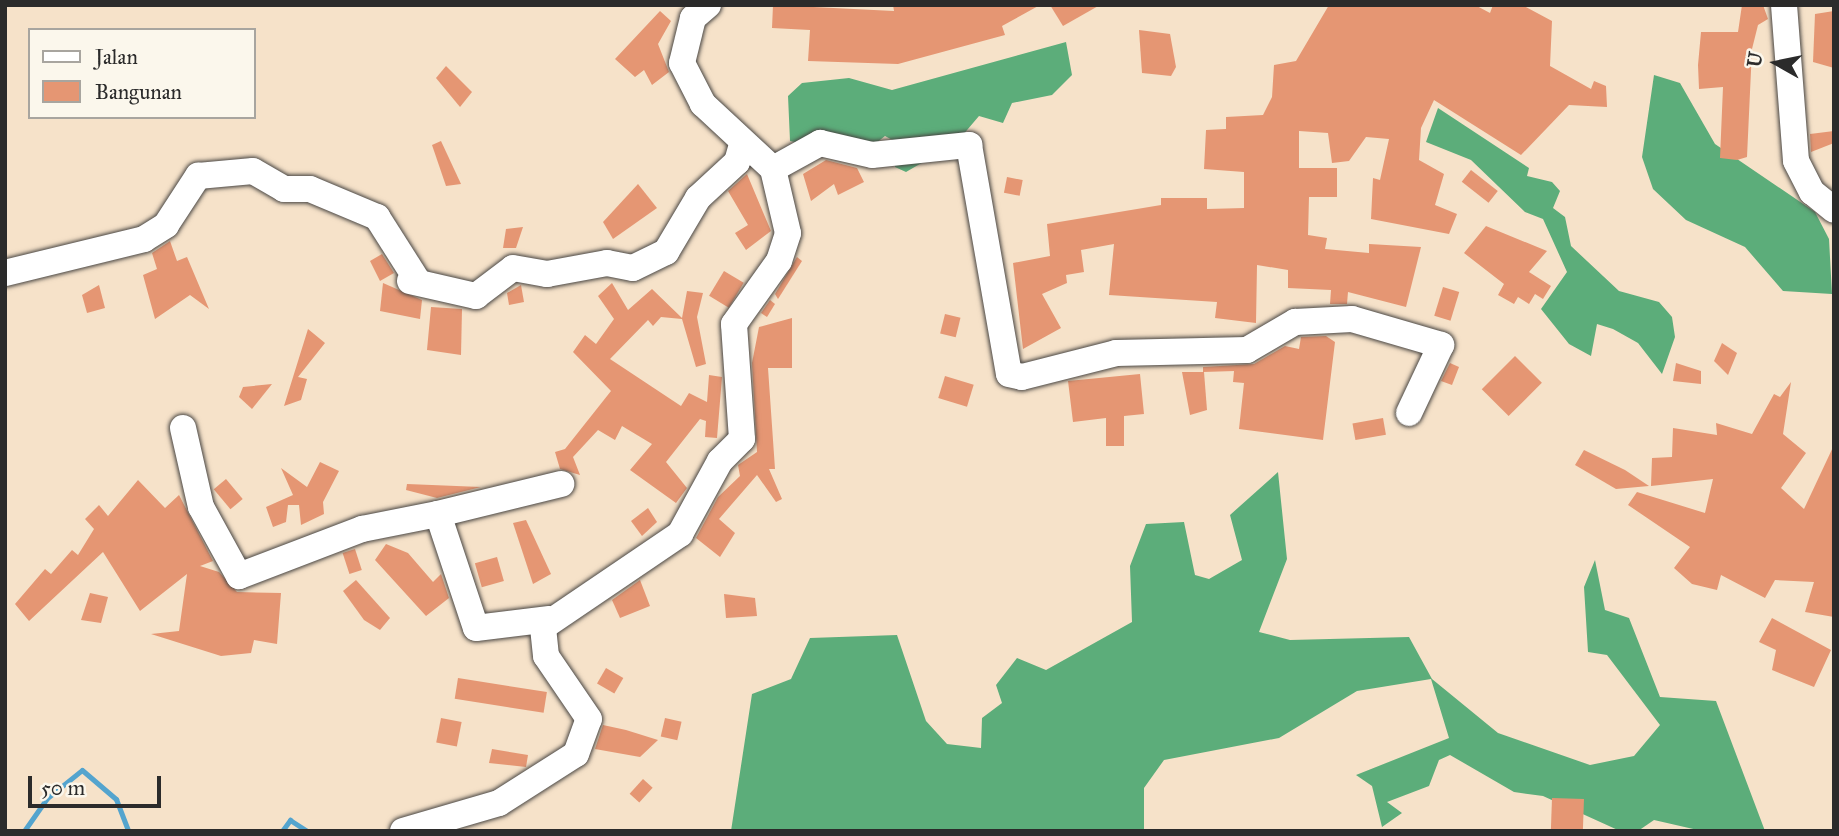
<!DOCTYPE html>
<html>
<head>
<meta charset="utf-8">
<style>
  body { margin:0 }
  #map { position:relative; width:1839px; height:836px; overflow:hidden; background:#f6e2c9; font-family:"IM FELL Great Primer",serif }
  div>[style] { position:absolute }
  .forest>* { inset:0; background:#5cad7a }
  .stream>* { height:5px; margin:-2.5px; padding:0 2.5px; transform-origin:2.5px; border-radius:2.5px; background:#54a4ce }
  .building>* { inset:0; background:#e59673; transform-origin:0 0 }
  .roads { filter:drop-shadow(0 0 2px #494643) drop-shadow(0 0 2px #494643) }
  .minor>* { height:26px; margin:-13px; padding:0 13px; transform-origin:13px; border-radius:13px; background:#fff }
  span { translate:-50% -50%; white-space:nowrap; text-align:center; line-height:1.15; -webkit-text-stroke:6px #fbf7ec; paint-order:stroke }
  .frame { position:absolute; inset:0; border:7px solid #2b2b2b; pointer-events:none }
  .legend { position:absolute; left:28px; top:28px; width:228px; height:91px; box-sizing:border-box; background:#fbf7ec; border:2px solid #a8a59f; margin:0; padding:9px 12px; list-style:none; font-size:21px; color:#2b2b2b }
  .legend li { display:flex; align-items:center; gap:14px; height:35px }
  .legend b { width:35px; border:2px solid #a8a59f }
  .north { position:absolute; left:1741px; top:28px; width:70px; height:70px; -webkit-text-stroke:5px #fbf7ec; paint-order:stroke; rotate:279deg; font-size:19px; font-weight:700; line-height:28px; text-align:center; color:#2b2b2b }
  .north::after { content:''; display:block; margin:auto; width:24px; height:32px; background:#2b2b2b; clip-path:polygon(50% 0,100% 100%,50% 72%,0 100%) }
  .scale { position:absolute; left:28px; top:776px; width:133px; height:32px; box-sizing:border-box; border:4px solid #2b2b2b; border-top:0; padding-left:9px; font-size:21px; line-height:24px; white-space:nowrap; color:#2b2b2b; -webkit-text-stroke:5px #fbf7ec; paint-order:stroke }
</style>
</head>
<body>
<div id="map">
  <div class="forest">
    <i style="clip-path:polygon(1066px 42px,1072px 75px,1052px 95px,1012px 103px,1003px 123px,979px 116px,956px 143px,906px 172px,895px 167px,896px 142px,885px 136px,861px 155px,790px 141px,788px 96px,802px 83px,849px 78px,892px 90px)"></i>
    <i style="clip-path:polygon(1654px 75px,1680px 83px,1715px 144px,1815px 212px,1829px 239px,1832px 294px,1783px 291px,1745px 247px,1686px 220px,1653px 189px,1642px 157px)"></i>
    <i style="clip-path:polygon(1438px 108px,1529px 168px,1527px 176px,1552px 182px,1560px 191px,1553px 208px,1565px 217px,1571px 246px,1619px 291px,1659px 302px,1672px 317px,1675px 337px,1662px 374px,1638px 343px,1613px 329px,1597px 324px,1591px 356px,1569px 344px,1541px 309px,1567px 272px,1543px 219px,1525px 212px,1471px 160px,1426px 142px)"></i>
    <i style="clip-path:polygon(1278px 472px,1287px 559px,1259px 632px,1290px 640px,1409px 637px,1432px 679px,1498px 733px,1590px 765px,1634px 756px,1660px 725px,1607px 655px,1588px 652px,1584px 587px,1595px 560px,1605px 610px,1629px 618px,1660px 697px,1716px 701px,1765px 831px,1702px 831px,1654px 820px,1638px 831px,1620px 831px,1543px 796px,1514px 792px,1450px 755px,1439px 760px,1429px 786px,1387px 802px,1402px 813px,1382px 827px,1372px 786px,1356px 775px,1449px 738px,1431px 679px,1357px 691px,1279px 738px,1164px 760px,1144px 788px,1144px 831px,731px 831px,752px 694px,791px 679px,810px 638px,897px 635px,926px 721px,947px 744px,981px 748px,982px 718px,1002px 703px,996px 685px,1017px 658px,1046px 670px,1132px 622px,1130px 566px,1146px 524px,1184px 522px,1195px 575px,1209px 579px,1242px 560px,1230px 515px)"></i>
  </div>
  <div class="stream">
    <i style="left:24px;top:831px;width:39px;rotate:-55deg"></i>
    <i style="left:46px;top:799px;width:46px;rotate:-38.9deg"></i>
    <i style="left:82px;top:770px;width:45px;rotate:40.5deg"></i>
    <i style="left:116px;top:799px;width:34px;rotate:69deg"></i>
    <i style="left:282px;top:831px;width:14px;rotate:-54deg"></i>
    <i style="left:290px;top:820px;width:20px;rotate:33deg"></i>
  </div>
  <div class="building">
    <i style="clip-path:polygon(773px 5px,894px 11px,893px 5px,1040px 5px,1002px 26px,1005px 35px,898px 64px,808px 61px,810px 30px,772px 28px)"></i>
    <i style="clip-path:polygon(1050px 5px,1100px 5px,1063px 26px)"></i>
    <i style="clip-path:polygon(1329px 5px,1475px 5px,1490px 13px,1493px 5px,1524px 6px,1552px 21px,1550px 66px,1591px 89px,1594px 81px,1606px 86px,1607px 107px,1569px 105px,1521px 155px,1434px 100px,1421px 128px,1419px 160px,1444px 174px,1435px 205px,1457px 214px,1449px 234px,1371px 219px,1373px 178px,1380px 180px,1389px 139px,1366px 137px,1349px 161px,1332px 163px,1328px 133px,1299px 131px,1299px 168px,1337px 168px,1337px 197px,1309px 197px,1308px 235px,1327px 238px,1325px 249px,1369px 253px,1369px 244px,1421px 247px,1406px 307px,1348px 292px,1347px 304px,1330px 304px,1331px 290px,1288px 288px,1288px 270px,1257px 265px,1256px 323px,1215px 318px,1217px 302px,1109px 295px,1114px 244px,1081px 250px,1084px 272px,1066px 275px,1067px 283px,1042px 294px,1061px 328px,1023px 349px,1013px 263px,1050px 256px,1047px 224px,1161px 205px,1161px 198px,1207px 198px,1207px 209px,1244px 208px,1244px 172px,1204px 169px,1206px 130px,1226px 129px,1226px 117px,1263px 115px,1272px 97px,1274px 65px,1296px 61px)"></i>
    <i style="clip-path:polygon(1742px 5px,1763px 5px,1768px 19px,1758px 25px,1752px 49px,1747px 157px,1737px 160px,1720px 158px,1723px 87px,1699px 89px,1698px 65px,1701px 32px,1738px 32px)"></i>
    <i style="clip-path:polygon(660px 11px,671px 21px,658px 44px,669px 72px,652px 85px,644px 70px,635px 77px,615px 59px)"></i>
    <i style="clip-path:polygon(1834px 11px,1834px 68px,1813px 62px,1815px 14px)"></i>
    <i style="clip-path:polygon(1139px 30px,1170px 34px,1176px 67px,1171px 76px,1142px 73px)"></i>
    <i style="clip-path:polygon(446px 66px,472px 92px,460px 107px,436px 78px)"></i>
    <i style="clip-path:polygon(1834px 131px,1834px 143px,1811px 152px,1810px 134px)"></i>
    <i style="clip-path:polygon(441px 141px,461px 184px,446px 186px,432px 145px)"></i>
    <i style="clip-path:polygon(826px 160px,857px 168px,864px 182px,838px 195px,834px 184px,811px 201px,803px 174px)"></i>
    <i style="left:1471px;top:170px;width:34px;height:15px;rotate:38deg"></i>
    <i style="clip-path:polygon(747px 174px,771px 231px,746px 250px,735px 233px,748px 225px,728px 191px)"></i>
    <i style="left:1007px;top:177px;width:16px;height:16px;rotate:11deg"></i>
    <i style="clip-path:polygon(638px 184px,657px 208px,613px 239px,603px 222px)"></i>
    <i style="clip-path:polygon(1486px 226px,1547px 251px,1529px 272px,1551px 286px,1543px 299px,1535px 294px,1529px 304px,1518px 297px,1514px 304px,1498px 295px,1504px 284px,1464px 253px)"></i>
    <i style="clip-path:polygon(523px 227px,516px 248px,503px 248px,506px 229px)"></i>
    <i style="clip-path:polygon(170px 241px,177px 261px,187px 257px,209px 309px,190px 295px,155px 319px,143px 275px,157px 269px,152px 253px)"></i>
    <i style="clip-path:polygon(382px 254px,394px 273px,380px 281px,370px 261px)"></i>
    <i style="clip-path:polygon(797px 257px,802px 261px,778px 299px,775px 294px)"></i>
    <i style="left:724px;top:271px;width:23px;height:29px;rotate:31deg"></i>
    <i style="clip-path:polygon(383px 283px,422px 300px,420px 319px,380px 311px)"></i>
    <i style="clip-path:polygon(612px 283px,628px 310px,652px 289px,682px 318px,687px 291px,703px 293px,697px 317px,706px 364px,696px 367px,682px 319px,661px 317px,653px 326px,648px 320px,610px 359px,681px 406px,689px 393px,707px 402px,709px 375px,722px 377px,717px 438px,705px 437px,706px 421px,700px 419px,666px 462px,687px 488px,676px 503px,630px 470px,652px 444px,622px 426px,615px 440px,598px 430px,573px 457px,580px 475px,560px 469px,555px 452px,565px 449px,611px 391px,573px 352px,585px 335px,596px 344px,614px 319px,598px 296px)"></i>
    <i style="clip-path:polygon(99px 285px,105px 308px,87px 313px,82px 295px)"></i>
    <i style="clip-path:polygon(521px 285px,524px 302px,509px 305px,507px 293px)"></i>
    <i style="left:1443px;top:287px;width:17px;height:30px;rotate:17deg"></i>
    <i style="clip-path:polygon(770px 300px,775px 304px,767px 317px,761px 313px)"></i>
    <i style="clip-path:polygon(431px 307px,462px 309px,461px 355px,427px 350px)"></i>
    <i style="left:945px;top:314px;width:16px;height:20px;rotate:14deg"></i>
    <i style="clip-path:polygon(792px 318px,792px 368px,768px 368px,775px 469px,769px 469px,782px 499px,776px 502px,757px 475px,719px 519px,735px 533px,720px 557px,696px 538px,718px 497px,740px 476px,738px 465px,757px 452px,752px 363px,759px 327px)"></i>
    <i style="clip-path:polygon(308px 329px,325px 343px,298px 377px,307px 379px,301px 400px,284px 406px)"></i>
    <i style="clip-path:polygon(1326px 336px,1335px 342px,1323px 440px,1239px 429px,1244px 383px,1233px 382px,1234px 371px,1203px 372px,1203px 367px,1254px 364px,1285px 346px,1299px 349px,1301px 337px)"></i>
    <i style="clip-path:polygon(1722px 343px,1737px 353px,1728px 375px,1714px 361px)"></i>
    <i style="left:1515px;top:356px;width:38px;height:47px;rotate:45deg"></i>
    <i style="clip-path:polygon(1450px 363px,1459px 367px,1452px 385px,1441px 381px)"></i>
    <i style="clip-path:polygon(1676px 363px,1701px 371px,1701px 384px,1673px 381px)"></i>
    <i style="clip-path:polygon(1182px 372px,1204px 372px,1207px 410px,1190px 415px)"></i>
    <i style="clip-path:polygon(1140px 374px,1144px 414px,1124px 416px,1124px 446px,1106px 446px,1106px 418px,1073px 422px,1068px 381px)"></i>
    <i style="left:945px;top:376px;width:30px;height:23px;rotate:17deg"></i>
    <i style="clip-path:polygon(1791px 382px,1783px 434px,1806px 453px,1781px 488px,1804px 509px,1834px 445px,1834px 617px,1805px 612px,1814px 582px,1775px 580px,1765px 598px,1721px 575px,1717px 590px,1692px 584px,1674px 568px,1690px 547px,1628px 505px,1637px 492px,1705px 513px,1713px 479px,1651px 486px,1652px 458px,1672px 457px,1673px 428px,1717px 435px,1716px 423px,1752px 434px,1774px 394px,1780px 397px)"></i>
    <i style="clip-path:polygon(272px 384px,252px 409px,239px 397px,243px 387px)"></i>
    <i style="left:1383px;top:418px;width:17px;height:31px;rotate:80deg"></i>
    <i style="clip-path:polygon(1584px 450px,1625px 470px,1649px 486px,1616px 489px,1575px 465px)"></i>
    <i style="clip-path:polygon(320px 462px,339px 471px,323px 502px,324px 514px,301px 525px,299px 505px,288px 505px,286px 522px,273px 527px,266px 507px,293px 495px,281px 468px,307px 487px)"></i>
    <i style="left:226px;top:479px;width:26px;height:16px;rotate:50deg"></i>
    <i style="clip-path:polygon(138px 480px,165px 508px,179px 495px,213px 561px,200px 566px,219px 572px,237px 592px,281px 593px,277px 644px,254px 640px,251px 653px,221px 656px,151px 634px,179px 631px,187px 574px,140px 611px,103px 552px,29px 621px,15px 604px,45px 569px,51px 574px,72px 550px,78px 555px,94px 529px,85px 519px,99px 505px,108px 516px)"></i>
    <i style="clip-path:polygon(407px 484px,481px 487px,437px 498px,406px 490px)"></i>
    <i style="clip-path:polygon(648px 508px,657px 522px,642px 536px,631px 521px)"></i>
    <i style="clip-path:polygon(526px 520px,551px 574px,533px 584px,513px 523px)"></i>
    <i style="clip-path:polygon(386px 544px,408px 553px,433px 582px,441px 574px,449px 598px,426px 616px,375px 560px)"></i>
    <i style="left:355px;top:549px;width:22px;height:13px;rotate:72deg"></i>
    <i style="left:497px;top:557px;width:25px;height:23px;rotate:74deg"></i>
    <i style="clip-path:polygon(356px 580px,390px 618px,380px 630px,364px 620px,343px 591px)"></i>
    <i style="clip-path:polygon(640px 580px,650px 606px,620px 618px,612px 600px)"></i>
    <i style="clip-path:polygon(90px 593px,108px 597px,101px 623px,81px 620px)"></i>
    <i style="clip-path:polygon(724px 594px,755px 598px,757px 616px,726px 618px)"></i>
    <i style="clip-path:polygon(1772px 618px,1831px 650px,1814px 687px,1772px 670px,1776px 650px,1759px 642px)"></i>
    <i style="left:606px;top:668px;width:20px;height:18px;rotate:30deg"></i>
    <i style="left:458px;top:678px;width:90px;height:21px;rotate:9deg"></i>
    <i style="left:441px;top:718px;width:21px;height:25px;rotate:11deg"></i>
    <i style="left:665px;top:718px;width:17px;height:19px;rotate:13deg"></i>
    <i style="clip-path:polygon(603px 725px,626px 730px,658px 740px,640px 757px,595px 749px)"></i>
    <i style="clip-path:polygon(492px 749px,528px 755px,526px 767px,489px 763px)"></i>
    <i style="left:643px;top:779px;width:13px;height:20px;rotate:42deg"></i>
    <i style="left:1552px;top:798px;width:32px;height:33px;rotate:2deg"></i>
  </div>
  <div class="roads">
    <div class="minor">
      <i style="left:1784px;top:5px;width:156px;rotate:85.6deg"></i>
      <i style="left:1796px;top:161px;width:35px;rotate:63deg"></i>
      <i style="left:1812px;top:192px;width:28px;rotate:39deg"></i>
      <i style="left:773px;top:169px;width:54px;rotate:-29deg"></i>
      <i style="left:820px;top:143px;width:53px;rotate:13deg"></i>
      <i style="left:872px;top:155px;width:98px;rotate:-5.9deg"></i>
      <i style="left:969px;top:145px;width:232px;rotate:80.1deg"></i>
      <i style="left:1009px;top:374px;width:13px;rotate:13deg"></i>
      <i style="left:1022px;top:377px;width:97px;rotate:-14.3deg"></i>
      <i style="left:1116px;top:353px;width:131px;rotate:-1.3deg"></i>
      <i style="left:1247px;top:350px;width:56px;rotate:-30.3deg"></i>
      <i style="left:1295px;top:322px;width:57px;rotate:-3deg"></i>
      <i style="left:1352px;top:319px;width:93px;rotate:16.3deg"></i>
      <i style="left:1441px;top:345px;width:75px;rotate:115.2deg"></i>
      <i style="left:5px;top:273px;width:143px;rotate:-13.7deg"></i>
      <i style="left:144px;top:239px;width:26px;rotate:-32deg"></i>
      <i style="left:166px;top:225px;width:59px;rotate:-56.9deg"></i>
      <i style="left:198px;top:176px;width:55px;rotate:-5.2deg"></i>
      <i style="left:253px;top:171px;width:36px;rotate:30deg"></i>
      <i style="left:284px;top:189px;width:26px"></i>
      <i style="left:310px;top:189px;width:73px;rotate:22.7deg"></i>
      <i style="left:377px;top:217px;width:75px;rotate:57.6deg"></i>
      <i style="left:410px;top:281px;width:68px;rotate:12.8deg"></i>
      <i style="left:476px;top:296px;width:46px;rotate:-37.1deg"></i>
      <i style="left:513px;top:268px;width:35px;rotate:10deg"></i>
      <i style="left:547px;top:274px;width:61px;rotate:-10.4deg"></i>
      <i style="left:607px;top:263px;width:26px;rotate:11deg"></i>
      <i style="left:633px;top:268px;width:37px;rotate:-26deg"></i>
      <i style="left:666px;top:252px;width:63px;rotate:-59.3deg"></i>
      <i style="left:698px;top:198px;width:53px;rotate:-42.7deg"></i>
      <i style="left:737px;top:162px;width:18px;rotate:-74deg"></i>
      <i style="left:183px;top:428px;width:81px;rotate:77.2deg"></i>
      <i style="left:201px;top:507px;width:79px;rotate:61.2deg"></i>
      <i style="left:239px;top:576px;width:132px;rotate:-20.9deg"></i>
      <i style="left:362px;top:529px;width:77px;rotate:-11.2deg"></i>
      <i style="left:438px;top:514px;width:120px;rotate:71.6deg"></i>
      <i style="left:476px;top:628px;width:74px;rotate:-7deg"></i>
      <i style="left:438px;top:514px;width:127px;rotate:-13.7deg"></i>
      <i style="left:403px;top:831px;width:100px;rotate:-16.3deg"></i>
      <i style="left:499px;top:803px;width:91px;rotate:-32.5deg"></i>
      <i style="left:576px;top:754px;width:37px;rotate:-70deg"></i>
      <i style="left:589px;top:719px;width:76px;rotate:-124.3deg"></i>
      <i style="left:546px;top:656px;width:29px;rotate:-96deg"></i>
      <i style="left:543px;top:627px;width:166px;rotate:-34.2deg"></i>
      <i style="left:680px;top:534px;width:83px;rotate:-61.3deg"></i>
      <i style="left:720px;top:461px;width:31px;rotate:-45deg"></i>
      <i style="left:742px;top:439px;width:115px;rotate:-94deg"></i>
      <i style="left:734px;top:324px;width:77px;rotate:-54.5deg"></i>
      <i style="left:779px;top:261px;width:29px;rotate:-72deg"></i>
      <i style="left:788px;top:233px;width:66px;rotate:-103.2deg"></i>
      <i style="left:773px;top:169px;width:96px;rotate:-137.1deg"></i>
      <i style="left:703px;top:104px;width:46px;rotate:-117.1deg"></i>
      <i style="left:682px;top:63px;width:46px;rotate:-76.3deg"></i>
      <i style="left:693px;top:18px;width:20px;rotate:-41deg"></i>
    </div>
  </div>
  <div class="frame"></div>
  <ul class="legend">
  <li><b style="height:9px;background:#fff"></b>Jalan</li>
  <li><b style="height:19px;background:#e59673"></b>Bangunan</li>
  </ul>
  <div class="north">U</div>
  <div class="scale">50 m</div>
</div>
</body>
</html>
